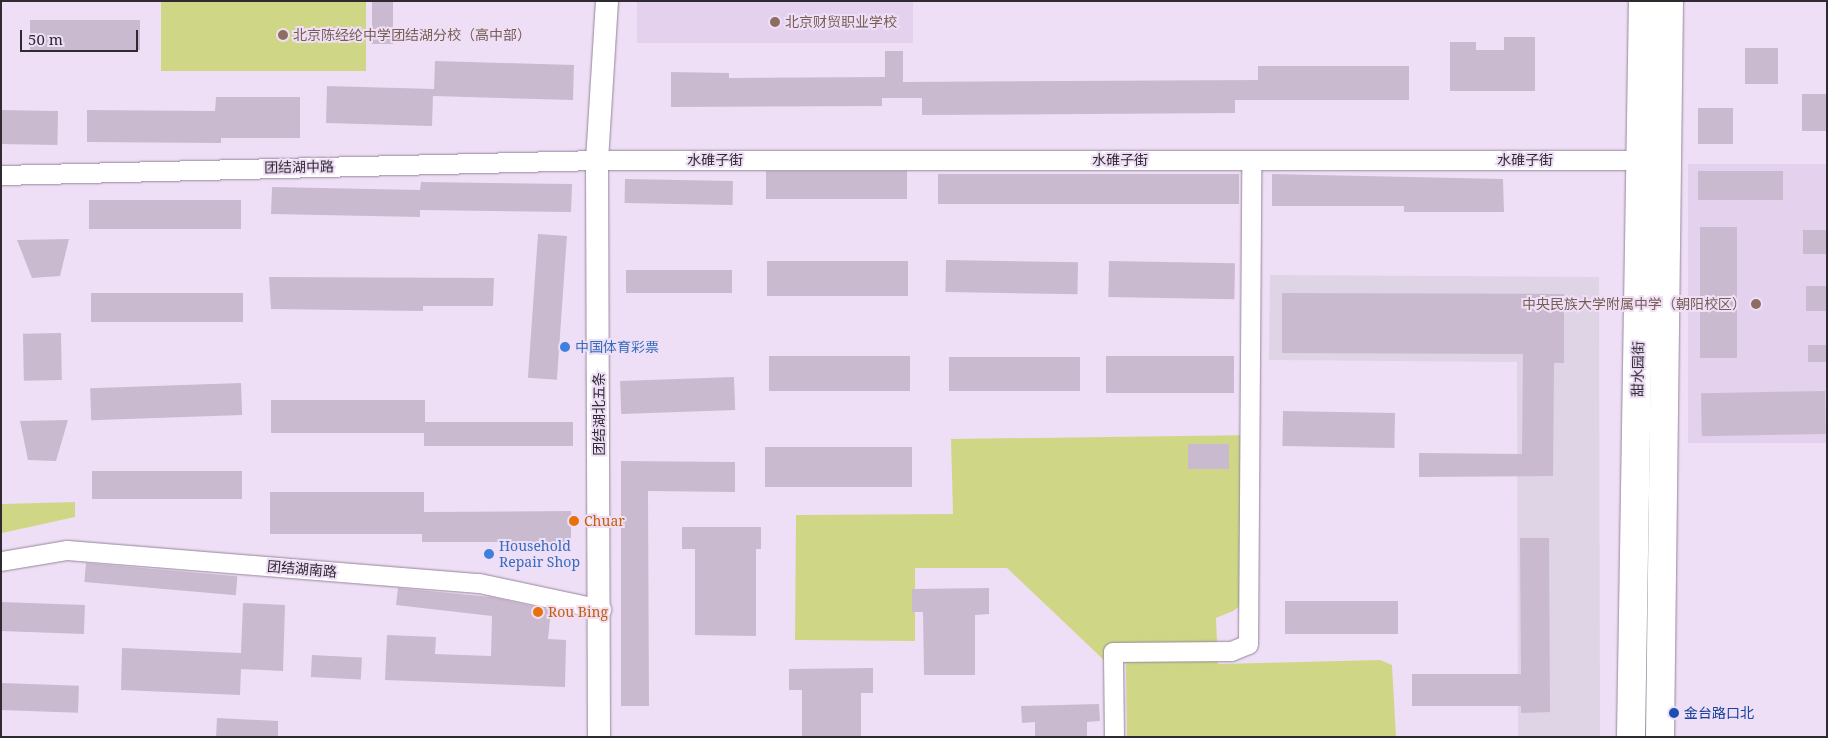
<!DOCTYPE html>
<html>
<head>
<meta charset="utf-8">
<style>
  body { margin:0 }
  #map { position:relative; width:1828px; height:738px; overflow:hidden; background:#efdff6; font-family:"Noto Serif","Noto Sans SC",serif }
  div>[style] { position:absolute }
  .commercial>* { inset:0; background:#dfd3e6 }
  .built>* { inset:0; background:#e4d1ed; transform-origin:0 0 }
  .green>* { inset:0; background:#cfd786; transform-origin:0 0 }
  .building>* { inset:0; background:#cabad0; transform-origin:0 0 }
  .roads { filter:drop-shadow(0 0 1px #94869a) drop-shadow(0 0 1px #94869a) }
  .minor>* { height:19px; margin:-9.5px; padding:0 9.5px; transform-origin:9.5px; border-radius:9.5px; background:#fff }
  .tertiary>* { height:22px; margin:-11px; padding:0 11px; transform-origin:11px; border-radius:11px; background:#fff }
  .primary>* { height:28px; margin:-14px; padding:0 14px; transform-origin:14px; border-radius:14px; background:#fff }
  .dots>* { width:14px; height:14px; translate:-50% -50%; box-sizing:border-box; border:2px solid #efdff6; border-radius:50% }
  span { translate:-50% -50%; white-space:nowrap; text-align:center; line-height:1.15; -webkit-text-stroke:4px #efdff6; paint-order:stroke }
  .education-label { font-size:14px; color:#785e54 }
  .left { translate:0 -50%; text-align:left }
  .right { translate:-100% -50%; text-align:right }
  .street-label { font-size:14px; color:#2f2931 }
  .shop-label { font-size:14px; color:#366cbe }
  .food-label { font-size:14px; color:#c56008 }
  .transit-label { font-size:14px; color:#164399 }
  .frame { position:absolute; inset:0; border:2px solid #2f2931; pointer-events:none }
  .scale { position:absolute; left:20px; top:30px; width:118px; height:22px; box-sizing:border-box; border:2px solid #2f2931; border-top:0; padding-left:6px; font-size:15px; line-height:18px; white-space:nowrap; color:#2f2931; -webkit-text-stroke:4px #efdff6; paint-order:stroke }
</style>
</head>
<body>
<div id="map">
  <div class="commercial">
    <i style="clip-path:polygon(1270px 275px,1599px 277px,1600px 737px,1518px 737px,1517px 362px,1269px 360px)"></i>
  </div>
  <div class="built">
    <i style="left:637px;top:1px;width:276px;height:42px"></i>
    <i style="left:1688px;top:164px;width:139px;height:279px"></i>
  </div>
  <div class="green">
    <i style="left:161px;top:1px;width:205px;height:70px"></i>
    <i style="clip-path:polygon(1254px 435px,1255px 595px,1233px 611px,1216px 618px,1218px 664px,1380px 660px,1392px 665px,1396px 737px,1127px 737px,1126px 664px,1120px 656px,1107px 663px,1007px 568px,915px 568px,915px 641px,795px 640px,796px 515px,953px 514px,951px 439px)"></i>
    <i style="clip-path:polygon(75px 502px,75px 517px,2px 533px,2px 504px)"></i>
  </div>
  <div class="building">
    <i style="left:372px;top:1px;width:21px;height:43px"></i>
    <i style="left:30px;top:20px;width:110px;height:30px"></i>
    <i style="clip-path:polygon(1504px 37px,1535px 37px,1535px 91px,1450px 91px,1450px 42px,1476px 42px,1476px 50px,1504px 50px)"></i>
    <i style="left:1745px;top:48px;width:33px;height:36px"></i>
    <i style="clip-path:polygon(885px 51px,903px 51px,903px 82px,1258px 80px,1258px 66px,1409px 66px,1409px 100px,1235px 100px,1235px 113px,922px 115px,922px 98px,882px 98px,882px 106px,671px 107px,671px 72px,729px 73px,729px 78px,885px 77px)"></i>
    <i style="clip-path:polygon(435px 61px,574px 65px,573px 100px,433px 96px,432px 126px,326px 123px,327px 86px,434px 89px)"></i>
    <i style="left:1802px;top:94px;width:25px;height:37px"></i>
    <i style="clip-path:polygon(216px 97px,300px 97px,300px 138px,221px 138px,221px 143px,87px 142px,87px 110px,215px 111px)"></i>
    <i style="left:1698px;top:108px;width:35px;height:36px"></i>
    <i style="left:1px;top:110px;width:57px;height:34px;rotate:1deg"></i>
    <i style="left:766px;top:171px;width:141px;height:28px"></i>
    <i style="left:1698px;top:171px;width:85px;height:29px"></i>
    <i style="left:938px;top:174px;width:301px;height:30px"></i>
    <i style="clip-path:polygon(1272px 174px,1503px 179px,1504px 212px,1404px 212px,1404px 206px,1272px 206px)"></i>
    <i style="left:625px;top:179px;width:108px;height:24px;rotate:1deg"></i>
    <i style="clip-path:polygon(421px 182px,572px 184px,571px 212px,420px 210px,420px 217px,271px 214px,272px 187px,420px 190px)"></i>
    <i style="left:241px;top:200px;width:29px;height:152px;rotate:90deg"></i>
    <i style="left:1700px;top:227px;width:37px;height:131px"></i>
    <i style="left:1803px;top:230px;width:24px;height:24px"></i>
    <i style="left:538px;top:234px;width:29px;height:144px;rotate:4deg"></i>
    <i style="clip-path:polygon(69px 239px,60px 276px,32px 278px,17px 240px)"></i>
    <i style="left:946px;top:260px;width:132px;height:32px;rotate:1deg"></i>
    <i style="left:767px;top:261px;width:141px;height:35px"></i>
    <i style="left:1109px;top:261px;width:126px;height:36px;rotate:1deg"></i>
    <i style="left:732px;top:270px;width:23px;height:106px;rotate:90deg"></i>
    <i style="clip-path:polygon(269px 277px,494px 278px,493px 306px,423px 306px,423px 311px,271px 309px)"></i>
    <i style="left:1806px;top:286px;width:21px;height:25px"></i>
    <i style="left:91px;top:293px;width:152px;height:29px"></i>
    <i style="clip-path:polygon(1282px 293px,1564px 294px,1564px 363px,1554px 363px,1553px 476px,1419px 477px,1419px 453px,1522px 454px,1523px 354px,1282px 353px)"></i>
    <i style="left:61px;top:333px;width:47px;height:38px;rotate:89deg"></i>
    <i style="left:1827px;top:345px;width:17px;height:19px;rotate:90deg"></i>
    <i style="left:769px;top:356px;width:141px;height:35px"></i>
    <i style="left:1234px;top:356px;width:37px;height:128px;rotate:90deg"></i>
    <i style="left:949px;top:357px;width:131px;height:34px"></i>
    <i style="left:734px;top:377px;width:33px;height:114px;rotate:88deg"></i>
    <i style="left:241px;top:383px;width:32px;height:151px;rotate:88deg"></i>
    <i style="left:1825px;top:391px;width:43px;height:124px;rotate:89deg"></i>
    <i style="clip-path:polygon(271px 400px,425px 400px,425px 422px,573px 422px,573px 446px,424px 446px,424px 433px,271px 433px)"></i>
    <i style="left:1283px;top:411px;width:112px;height:35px;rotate:1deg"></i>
    <i style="clip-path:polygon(68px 420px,56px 461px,28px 460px,20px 421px)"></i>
    <i style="left:1188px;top:444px;width:41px;height:25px"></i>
    <i style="left:765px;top:447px;width:147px;height:40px"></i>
    <i style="clip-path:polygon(621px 461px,735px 462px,735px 492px,648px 491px,649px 706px,621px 706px)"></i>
    <i style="left:92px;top:471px;width:150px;height:28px"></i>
    <i style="clip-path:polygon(270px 492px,424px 492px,424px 512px,571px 511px,571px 542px,422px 542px,422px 534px,270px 534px)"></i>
    <i style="clip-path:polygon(682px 527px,761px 527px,761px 549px,756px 549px,756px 636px,695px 635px,695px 549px,682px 549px)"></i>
    <i style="clip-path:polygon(1520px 538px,1549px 538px,1550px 712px,1521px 713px,1521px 706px,1412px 706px,1412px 674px,1521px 674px)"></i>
    <i style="left:86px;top:563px;width:152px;height:19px;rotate:5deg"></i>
    <i style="clip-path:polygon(398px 588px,491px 597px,551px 610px,548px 639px,566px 640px,565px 687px,385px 680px,387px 635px,436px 637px,435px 654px,491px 656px,492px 616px,396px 605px)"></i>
    <i style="clip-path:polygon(989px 588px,989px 614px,975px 615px,975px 675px,924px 675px,923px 612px,912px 612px,912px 589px)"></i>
    <i style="left:1398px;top:601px;width:33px;height:113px;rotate:90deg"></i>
    <i style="left:1px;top:602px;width:84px;height:29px;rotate:2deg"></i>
    <i style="clip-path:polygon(243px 603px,285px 605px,283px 671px,241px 669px,240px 695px,121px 690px,122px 648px,241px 653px)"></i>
    <i style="left:312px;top:655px;width:50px;height:22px;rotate:3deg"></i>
    <i style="clip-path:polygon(873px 668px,873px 693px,861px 693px,861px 737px,802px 737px,802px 690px,789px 690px,789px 669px)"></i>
    <i style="left:1px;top:683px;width:78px;height:27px;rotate:2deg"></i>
    <i style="clip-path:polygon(1099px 704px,1100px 721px,1087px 722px,1087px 737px,1035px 737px,1035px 722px,1022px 723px,1021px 706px)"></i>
    <i style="clip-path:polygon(217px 718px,278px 721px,278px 737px,216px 737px)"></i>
  </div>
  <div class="roads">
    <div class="minor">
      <i style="left:1px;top:175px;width:596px;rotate:-1.44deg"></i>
      <i style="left:597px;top:160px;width:1045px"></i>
      <i style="left:1px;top:561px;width:67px;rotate:-9.5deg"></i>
      <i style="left:67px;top:550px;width:413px;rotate:4.6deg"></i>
      <i style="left:479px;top:583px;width:125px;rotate:12deg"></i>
      <i style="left:1114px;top:737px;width:85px;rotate:-90.7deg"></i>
      <i style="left:1113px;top:652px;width:118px;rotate:-0.5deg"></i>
      <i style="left:1231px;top:651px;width:18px;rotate:-22deg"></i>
      <i style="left:1248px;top:644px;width:484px;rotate:-89.6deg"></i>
    </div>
    <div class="tertiary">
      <i style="left:599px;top:737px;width:577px;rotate:-90.2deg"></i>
      <i style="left:597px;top:160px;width:159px;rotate:-86.4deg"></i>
    </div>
    <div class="primary">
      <i style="left:1631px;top:737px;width:736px;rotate:-89.07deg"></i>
      <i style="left:1660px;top:737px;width:736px;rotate:-89.3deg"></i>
    </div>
  </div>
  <div class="dots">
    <i style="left:775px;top:22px;background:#8d6e63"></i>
    <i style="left:283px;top:35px;background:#8d6e63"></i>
    <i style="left:1756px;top:304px;background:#8d6e63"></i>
    <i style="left:565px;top:347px;background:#3f7fe0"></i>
    <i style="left:574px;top:521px;background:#e8710a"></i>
    <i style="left:489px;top:554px;background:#3f7fe0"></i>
    <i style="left:538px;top:612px;background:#e8710a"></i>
    <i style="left:1674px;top:713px;background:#1a4fb4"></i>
  </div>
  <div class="education-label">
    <span class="left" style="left:785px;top:22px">北京财贸职业学校</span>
    <span class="left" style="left:293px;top:35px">北京陈经纶中学团结湖分校（高中部）</span>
    <span class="right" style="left:1746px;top:304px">中央民族大学附属中学（朝阳校区）</span>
  </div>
  <div class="street-label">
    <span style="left:715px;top:160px">水碓子街</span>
    <span style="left:1120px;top:160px">水碓子街</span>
    <span style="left:1525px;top:160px">水碓子街</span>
    <span style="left:299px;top:167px;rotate:-1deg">团结湖中路</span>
    <span style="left:1638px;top:369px;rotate:-89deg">甜水园街</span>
    <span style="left:599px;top:414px;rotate:-90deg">团结湖北五条</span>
    <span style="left:302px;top:569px;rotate:5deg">团结湖南路</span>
  </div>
  <div class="shop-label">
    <span class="left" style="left:575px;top:347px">中国体育彩票</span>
    <span class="left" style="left:499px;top:554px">Household<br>Repair Shop</span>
  </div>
  <div class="food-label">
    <span class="left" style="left:584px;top:521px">Chuar</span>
    <span class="left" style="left:548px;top:612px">Rou Bing</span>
  </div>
  <div class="transit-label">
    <span class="left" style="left:1684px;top:713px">金台路口北</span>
  </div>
  <div class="frame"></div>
  <div class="scale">50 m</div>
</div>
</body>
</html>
